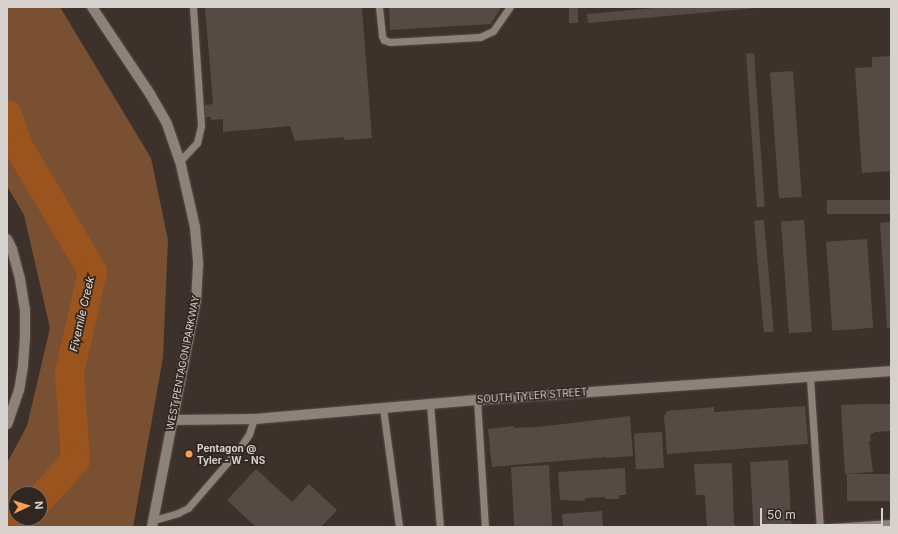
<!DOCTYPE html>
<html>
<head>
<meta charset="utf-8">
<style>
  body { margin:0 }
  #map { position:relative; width:898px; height:534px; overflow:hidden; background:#3c312b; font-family:Inter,sans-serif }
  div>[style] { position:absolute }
  .green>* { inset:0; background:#7a5033 }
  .river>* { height:29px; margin:-14.5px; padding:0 14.5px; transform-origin:14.5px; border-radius:14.5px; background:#9b541d }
  .building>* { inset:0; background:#564b44; transform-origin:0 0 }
  .roads { filter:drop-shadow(0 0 1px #554d47) drop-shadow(0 0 1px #554d47) }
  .lane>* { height:7px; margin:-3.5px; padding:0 3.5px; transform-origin:3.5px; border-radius:3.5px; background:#8d8179 }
  .street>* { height:10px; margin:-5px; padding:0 5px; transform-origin:5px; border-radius:5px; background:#8d8179 }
  .secondary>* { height:10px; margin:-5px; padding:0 5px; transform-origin:5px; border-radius:5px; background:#8d8179 }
  .dots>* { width:11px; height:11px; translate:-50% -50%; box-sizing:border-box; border:2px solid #312721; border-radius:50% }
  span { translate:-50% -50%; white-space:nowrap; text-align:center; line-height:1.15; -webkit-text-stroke:3.5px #312721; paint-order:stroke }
  .street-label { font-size:10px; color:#d7d1cd }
  .poi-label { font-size:10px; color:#d7d1cd; font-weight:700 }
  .left { translate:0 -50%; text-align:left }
  .water-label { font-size:11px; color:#f4dfd2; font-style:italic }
  .frame { position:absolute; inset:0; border:8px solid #d7d1cd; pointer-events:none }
  .north { position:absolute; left:8px; top:486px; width:40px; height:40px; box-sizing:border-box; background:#312721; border:1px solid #736b66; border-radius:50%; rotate:86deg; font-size:11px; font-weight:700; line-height:16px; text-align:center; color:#d7d1cd }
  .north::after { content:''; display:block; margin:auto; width:14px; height:18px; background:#fd9c57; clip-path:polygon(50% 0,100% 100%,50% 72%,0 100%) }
  .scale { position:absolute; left:760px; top:508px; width:123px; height:18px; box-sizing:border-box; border:2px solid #d7d1cd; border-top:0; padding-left:5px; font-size:12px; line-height:14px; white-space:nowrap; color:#d7d1cd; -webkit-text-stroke:3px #312721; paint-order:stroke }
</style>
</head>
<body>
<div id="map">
  <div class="green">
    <i style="clip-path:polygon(evenodd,7px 7px,60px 7px,151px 158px,168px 240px,163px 357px,133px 527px,7px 527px,7px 463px,27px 426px,50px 328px,24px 215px,7px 186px,7px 7px,16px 494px,40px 494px,40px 518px,16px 518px,16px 494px)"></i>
  </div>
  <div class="river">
    <i style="left:7px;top:114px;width:36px;rotate:71deg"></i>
    <i style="left:19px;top:148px;width:143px;rotate:59.3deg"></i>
    <i style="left:92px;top:271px;width:104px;rotate:102.8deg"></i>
    <i style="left:69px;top:372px;width:88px;rotate:86.1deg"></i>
    <i style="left:75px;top:460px;width:52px;rotate:132.6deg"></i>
    <i style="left:13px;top:527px;width:12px;rotate:-48deg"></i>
  </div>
  <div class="building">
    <i style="clip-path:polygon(205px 7px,362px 7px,372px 138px,344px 140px,344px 137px,295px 141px,290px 126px,223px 132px,223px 119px,211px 120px,211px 117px,204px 117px,205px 105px,213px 104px)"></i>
    <i style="clip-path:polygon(389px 7px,501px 7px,491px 24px,390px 30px)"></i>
    <i style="left:569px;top:7px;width:9px;height:16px"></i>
    <i style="clip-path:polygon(665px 7px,756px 7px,756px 8px,588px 23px,587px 14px)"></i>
    <i style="left:754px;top:53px;width:154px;height:8px;rotate:86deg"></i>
    <i style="clip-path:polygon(891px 56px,891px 171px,862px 173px,855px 68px,872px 67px,872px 57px)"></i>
    <i style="left:793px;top:71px;width:126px;height:23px;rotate:86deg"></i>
    <i style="left:891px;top:200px;width:14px;height:64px;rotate:90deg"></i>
    <i style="left:764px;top:220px;width:112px;height:10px;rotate:85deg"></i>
    <i style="left:804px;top:220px;width:112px;height:23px;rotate:86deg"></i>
    <i style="clip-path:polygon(891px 222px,891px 328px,887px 328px,880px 223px)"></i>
    <i style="left:867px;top:239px;width:89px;height:41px;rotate:86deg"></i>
    <i style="clip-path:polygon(867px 404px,891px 404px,891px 431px,874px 432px,874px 433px,870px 434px,871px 441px,869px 441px,873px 472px,845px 474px,841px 405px)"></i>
    <i style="clip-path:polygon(805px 406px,808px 444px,667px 454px,664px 415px,666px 415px,666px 411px,714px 407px,714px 412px)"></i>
    <i style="clip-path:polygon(630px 416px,633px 456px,607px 458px,606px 457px,492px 467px,488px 429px,514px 426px,514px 428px,538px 427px)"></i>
    <i style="left:662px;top:432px;width:36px;height:28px;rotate:87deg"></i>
    <i style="left:788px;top:460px;width:67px;height:38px;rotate:87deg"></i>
    <i style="clip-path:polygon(732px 463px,734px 525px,737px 525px,737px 527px,707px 527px,705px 495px,696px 495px,694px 464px)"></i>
    <i style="left:549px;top:465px;width:62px;height:38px;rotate:87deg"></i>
    <i style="clip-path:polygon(625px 468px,626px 495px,619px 495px,619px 499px,605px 499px,605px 497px,585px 498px,585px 501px,560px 500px,558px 472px)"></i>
    <i style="clip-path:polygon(256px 469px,292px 502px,309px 484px,337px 510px,321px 527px,256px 527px,227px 500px)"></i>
    <i style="left:891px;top:474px;width:27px;height:44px;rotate:90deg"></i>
    <i style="clip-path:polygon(602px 511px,603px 527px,563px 527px,562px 514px)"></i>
  </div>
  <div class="roads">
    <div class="lane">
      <i style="left:379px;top:7px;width:29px;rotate:84deg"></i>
      <i style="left:382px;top:36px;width:4px;rotate:63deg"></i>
      <i style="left:384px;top:40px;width:6px;rotate:18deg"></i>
      <i style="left:390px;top:42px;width:90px;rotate:-3.2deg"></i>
      <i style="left:480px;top:37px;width:14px;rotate:-25deg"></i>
      <i style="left:493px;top:31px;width:29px;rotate:-55deg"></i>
      <i style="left:180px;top:161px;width:25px;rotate:-47deg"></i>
      <i style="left:197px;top:143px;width:18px;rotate:-77deg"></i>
      <i style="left:201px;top:125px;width:118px;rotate:-93.9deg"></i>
      <i style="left:810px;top:378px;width:149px;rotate:86.2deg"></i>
      <i style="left:477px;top:400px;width:127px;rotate:86.4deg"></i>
      <i style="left:430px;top:404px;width:123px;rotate:85.4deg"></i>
      <i style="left:383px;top:408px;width:120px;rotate:82.3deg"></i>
      <i style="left:154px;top:520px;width:25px;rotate:-16deg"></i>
      <i style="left:178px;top:513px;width:11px;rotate:-27deg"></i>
      <i style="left:188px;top:508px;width:78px;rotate:-49.2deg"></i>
      <i style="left:239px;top:449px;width:18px;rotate:-56deg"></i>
      <i style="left:249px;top:434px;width:16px;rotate:-72deg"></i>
      <i style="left:831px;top:527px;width:60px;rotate:-3.8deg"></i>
    </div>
    <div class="street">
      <i style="left:7px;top:239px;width:11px;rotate:63deg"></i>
      <i style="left:12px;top:249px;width:31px;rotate:75deg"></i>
      <i style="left:20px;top:279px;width:30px;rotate:81deg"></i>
      <i style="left:25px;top:309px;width:28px;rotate:90deg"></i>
      <i style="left:25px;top:337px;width:29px;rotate:94deg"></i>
      <i style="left:23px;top:366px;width:24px;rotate:99deg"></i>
      <i style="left:19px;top:390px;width:36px;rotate:109deg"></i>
    </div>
    <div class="secondary">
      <i style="left:92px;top:7px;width:105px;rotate:56.3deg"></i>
      <i style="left:150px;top:94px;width:34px;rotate:60deg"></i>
      <i style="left:167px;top:124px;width:39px;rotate:71deg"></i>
      <i style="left:180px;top:161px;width:68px;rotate:77.2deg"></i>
      <i style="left:195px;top:227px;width:38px;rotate:85deg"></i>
      <i style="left:198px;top:265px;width:35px;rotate:93deg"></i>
      <i style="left:196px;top:300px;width:231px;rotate:101deg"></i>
      <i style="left:173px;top:420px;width:81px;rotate:-0.7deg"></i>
      <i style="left:254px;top:419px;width:224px;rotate:-4.9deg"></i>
      <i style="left:477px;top:400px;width:415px;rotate:-4deg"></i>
    </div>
  </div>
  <div class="dots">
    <i style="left:189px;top:454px;background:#fd9c57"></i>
  </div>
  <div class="street-label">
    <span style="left:183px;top:363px;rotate:-79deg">WEST PENTAGON PARKWAY</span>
    <span style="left:532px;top:396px;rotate:-4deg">SOUTH TYLER STREET</span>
  </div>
  <div class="poi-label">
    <span class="left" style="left:197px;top:454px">Pentagon @<br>Tyler - W - NS</span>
  </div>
  <div class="water-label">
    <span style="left:82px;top:314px;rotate:-77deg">Fivemile Creek</span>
  </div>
  <div class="frame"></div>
  <div class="north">N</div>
  <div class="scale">50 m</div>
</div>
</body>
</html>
